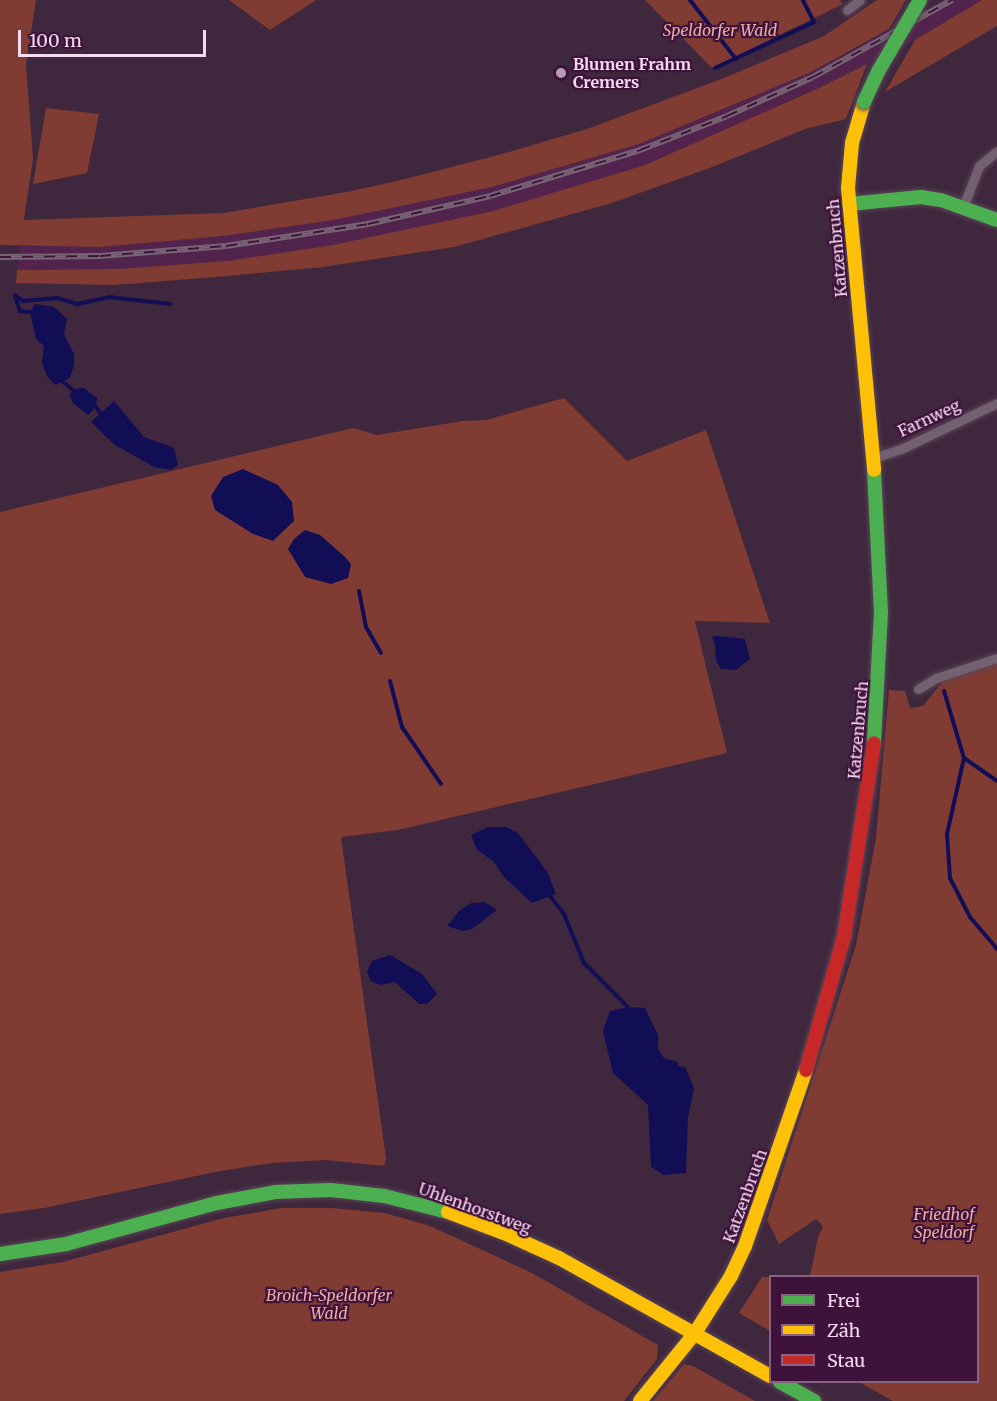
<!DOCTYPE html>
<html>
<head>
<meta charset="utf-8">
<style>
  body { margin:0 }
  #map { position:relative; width:997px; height:1401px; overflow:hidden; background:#3f273d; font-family:Merriweather,serif }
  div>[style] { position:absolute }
  .built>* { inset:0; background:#52234d }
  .green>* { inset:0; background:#803c33 }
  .water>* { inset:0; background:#120e56 }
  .stream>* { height:4px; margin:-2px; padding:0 2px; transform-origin:2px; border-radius:2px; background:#120e56 }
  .roads { filter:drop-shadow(0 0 2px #5a4557) drop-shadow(0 0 2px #5a4557) }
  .street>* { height:9px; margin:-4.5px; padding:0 4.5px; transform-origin:4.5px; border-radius:4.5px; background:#736071 }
  .fast>* { height:14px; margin:-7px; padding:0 7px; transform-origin:7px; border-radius:7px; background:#4caf50 }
  .slow>* { height:14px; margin:-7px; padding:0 7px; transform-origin:7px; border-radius:7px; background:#ffc107 }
  .jam>* { height:14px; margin:-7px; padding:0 7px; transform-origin:7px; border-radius:7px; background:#c62828 }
  .rail>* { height:6px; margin-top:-3px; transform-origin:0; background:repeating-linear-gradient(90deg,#3e123a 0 11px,#776475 0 22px); box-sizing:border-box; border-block:2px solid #776475 }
  .bridges { filter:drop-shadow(0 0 2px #5a4557) drop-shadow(0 0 2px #5a4557) }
  .fast-bridge>* { height:14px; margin:-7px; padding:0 7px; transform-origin:7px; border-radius:7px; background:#4caf50 }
  .dots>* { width:16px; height:16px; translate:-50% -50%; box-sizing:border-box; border:3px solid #3e123a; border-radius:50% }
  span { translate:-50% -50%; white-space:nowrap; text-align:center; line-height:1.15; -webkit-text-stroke:4.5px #3e123a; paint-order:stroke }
  .park-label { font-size:16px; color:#edaea1; font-style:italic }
  .poi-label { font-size:16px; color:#f6daf1; font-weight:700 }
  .left { translate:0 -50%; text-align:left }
  .street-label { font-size:16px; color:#f6daf1 }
  .legend { position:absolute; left:769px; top:1275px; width:210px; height:108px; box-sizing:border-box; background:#3e123a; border:2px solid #886283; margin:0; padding:8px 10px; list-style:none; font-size:18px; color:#f6daf1 }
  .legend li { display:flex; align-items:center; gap:12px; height:30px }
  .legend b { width:30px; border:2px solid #886283 }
  .scale { position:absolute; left:18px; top:30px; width:188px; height:27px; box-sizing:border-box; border:3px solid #f6daf1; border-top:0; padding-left:8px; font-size:18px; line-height:21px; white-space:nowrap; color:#f6daf1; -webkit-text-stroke:4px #3e123a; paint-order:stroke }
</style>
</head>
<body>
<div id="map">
  <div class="built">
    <i style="clip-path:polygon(943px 0,982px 0,915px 40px,819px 88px,645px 165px,493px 211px,333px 245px,227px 261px,119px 269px,17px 270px,20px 244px,101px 247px,223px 236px,334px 220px,492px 187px,639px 144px,811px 72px)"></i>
  </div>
  <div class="green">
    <i style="clip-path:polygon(0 0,36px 0,26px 65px,33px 158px,24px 220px,224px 213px,352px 191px,401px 180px,502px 154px,587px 129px,724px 78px,824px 36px,877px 0,906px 0,889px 29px,811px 72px,639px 144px,492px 187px,334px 220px,223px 236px,101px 247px,0 245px)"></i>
    <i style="clip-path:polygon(229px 0,316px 0,270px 30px)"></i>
    <i style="clip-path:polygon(645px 0,840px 0,843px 4px,712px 68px)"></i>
    <i style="clip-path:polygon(982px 0,997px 0,997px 26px,885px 92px,915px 40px)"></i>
    <i style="clip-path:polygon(867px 64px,846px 119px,805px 129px,715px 166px,612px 203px,454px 247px,323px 267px,204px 278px,114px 285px,16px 283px,17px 270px,119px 269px,227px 261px,333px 245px,493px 211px,645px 165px,819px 88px)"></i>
    <i style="clip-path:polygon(46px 108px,99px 114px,87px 173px,33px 184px)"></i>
    <i style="clip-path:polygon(564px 398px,627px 461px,706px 430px,770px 623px,695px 621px,727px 753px,398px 830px,341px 837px,386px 1158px,384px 1166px,326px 1160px,273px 1163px,220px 1171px,44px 1208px,0 1214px,0 512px,353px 428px,377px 435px,463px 421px,486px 420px)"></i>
    <i style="clip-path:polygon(997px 663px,997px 1401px,893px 1401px,859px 1382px,978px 1382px,978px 1276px,810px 1276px,818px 1237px,823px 1227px,819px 1222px,816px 1219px,779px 1244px,767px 1220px,856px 945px,876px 838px,889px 690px,905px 691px,910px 708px,923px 706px,943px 681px)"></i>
    <i style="clip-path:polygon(282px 1208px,331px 1208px,385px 1213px,430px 1226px,532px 1273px,658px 1345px,657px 1359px,624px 1401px,0 1401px,0 1272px,63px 1262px,224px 1218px)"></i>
    <i style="clip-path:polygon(762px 1277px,770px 1277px,770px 1331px,739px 1313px)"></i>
    <i style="clip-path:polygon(684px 1364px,693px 1366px,755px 1401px,653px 1401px)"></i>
  </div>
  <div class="water">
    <i style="clip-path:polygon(35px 304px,54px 307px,67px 319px,64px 334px,74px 354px,74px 365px,70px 378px,55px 385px,47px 376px,42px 363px,44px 346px,36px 339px,30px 312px)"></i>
    <i style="clip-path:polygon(84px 388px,97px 398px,96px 407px,88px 415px,73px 403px,70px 396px,72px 389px)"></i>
    <i style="clip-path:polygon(114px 401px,144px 437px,174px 448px,178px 465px,171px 470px,154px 467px,115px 445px,91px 422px)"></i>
    <i style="clip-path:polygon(243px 469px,278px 485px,292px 502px,294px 521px,273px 541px,253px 534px,215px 510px,211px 496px,223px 477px)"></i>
    <i style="clip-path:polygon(305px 530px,320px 535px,344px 556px,351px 564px,348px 578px,331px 584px,305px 577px,288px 549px,294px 539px)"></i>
    <i style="clip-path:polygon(718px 636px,745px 639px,750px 659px,736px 670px,721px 669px,716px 661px,715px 644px,712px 637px)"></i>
    <i style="clip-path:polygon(488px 827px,506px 827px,518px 833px,548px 873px,556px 894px,532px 903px,504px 877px,493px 861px,477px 850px,471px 835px)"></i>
    <i style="clip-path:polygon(485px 902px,497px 910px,472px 929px,462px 931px,447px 926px,459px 911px,471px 903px)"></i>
    <i style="clip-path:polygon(390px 955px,422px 974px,437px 994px,427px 1004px,419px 1004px,395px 982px,380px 985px,371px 981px,367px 972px,372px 961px)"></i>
    <i style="clip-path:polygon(628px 1007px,645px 1008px,658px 1035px,658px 1049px,664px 1058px,678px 1062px,678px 1066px,685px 1067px,694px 1088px,688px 1117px,686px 1173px,664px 1175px,651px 1167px,648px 1105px,613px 1073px,603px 1031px,610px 1011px)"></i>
  </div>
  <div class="stream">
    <i style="left:690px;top:0;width:75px;rotate:52.1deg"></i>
    <i style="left:715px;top:68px;width:109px;rotate:-24.9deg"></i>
    <i style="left:814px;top:22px;width:25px;rotate:-117deg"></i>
    <i style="left:15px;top:295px;width:10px;rotate:37deg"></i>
    <i style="left:23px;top:301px;width:35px;rotate:-5deg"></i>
    <i style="left:58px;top:298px;width:20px;rotate:18deg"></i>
    <i style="left:77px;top:304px;width:33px;rotate:-12deg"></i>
    <i style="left:109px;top:297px;width:62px;rotate:6.4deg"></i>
    <i style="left:15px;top:296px;width:16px;rotate:72deg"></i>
    <i style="left:20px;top:311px;width:10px;rotate:6deg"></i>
    <i style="left:63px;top:382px;width:11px;rotate:38deg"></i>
    <i style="left:96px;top:407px;width:9px;rotate:54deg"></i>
    <i style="left:359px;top:591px;width:37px;rotate:79deg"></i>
    <i style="left:366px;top:627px;width:30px;rotate:60deg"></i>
    <i style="left:390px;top:681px;width:48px;rotate:75.4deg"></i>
    <i style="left:402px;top:727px;width:69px;rotate:55.6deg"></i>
    <i style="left:944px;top:691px;width:70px;rotate:73.4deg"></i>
    <i style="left:964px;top:758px;width:78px;rotate:102.6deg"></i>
    <i style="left:947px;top:834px;width:44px;rotate:86.1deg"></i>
    <i style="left:950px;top:878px;width:44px;rotate:62.9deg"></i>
    <i style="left:970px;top:917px;width:42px;rotate:49.8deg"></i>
    <i style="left:964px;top:758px;width:40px;rotate:34.9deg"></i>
    <i style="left:550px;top:896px;width:23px;rotate:52deg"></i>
    <i style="left:564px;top:914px;width:53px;rotate:67.8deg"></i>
    <i style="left:584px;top:963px;width:62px;rotate:45deg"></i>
  </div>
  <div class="roads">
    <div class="street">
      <i style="left:847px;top:10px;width:16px;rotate:-38deg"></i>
      <i style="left:963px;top:207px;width:44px;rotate:-68.7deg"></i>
      <i style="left:979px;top:166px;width:23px;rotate:-40deg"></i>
      <i style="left:873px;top:458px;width:29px;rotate:-18deg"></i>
      <i style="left:901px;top:449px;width:106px;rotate:-25.6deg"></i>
      <i style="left:918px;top:689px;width:21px;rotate:-31deg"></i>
      <i style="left:936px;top:678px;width:64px;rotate:-18.2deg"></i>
    </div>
    <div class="fast">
      <i style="left:849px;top:204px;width:72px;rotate:-5.6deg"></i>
      <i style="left:921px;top:197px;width:20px;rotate:9deg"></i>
      <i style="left:941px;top:200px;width:59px;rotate:19.7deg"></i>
      <i style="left:874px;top:470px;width:142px;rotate:87.2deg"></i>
      <i style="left:881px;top:612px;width:131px;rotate:93.1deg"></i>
      <i style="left:0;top:1254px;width:67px;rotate:-8.6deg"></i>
      <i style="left:66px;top:1244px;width:156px;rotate:-15.2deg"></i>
      <i style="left:217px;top:1203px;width:59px;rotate:-10.7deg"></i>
      <i style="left:275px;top:1192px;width:56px;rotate:-2deg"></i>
      <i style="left:331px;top:1190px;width:53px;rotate:6.5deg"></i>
      <i style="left:384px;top:1196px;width:66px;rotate:14deg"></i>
      <i style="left:780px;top:1382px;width:39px;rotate:29deg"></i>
    </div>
    <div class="slow">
      <i style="left:864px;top:102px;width:43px;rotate:106.3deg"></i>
      <i style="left:852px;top:143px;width:45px;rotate:95.1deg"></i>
      <i style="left:848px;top:188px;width:283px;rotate:84.7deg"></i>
      <i style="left:448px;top:1212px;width:60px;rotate:20.6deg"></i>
      <i style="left:504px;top:1233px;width:60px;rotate:24.4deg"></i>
      <i style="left:559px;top:1258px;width:242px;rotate:29.2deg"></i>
      <i style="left:640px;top:1401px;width:87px;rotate:-51deg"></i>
      <i style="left:695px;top:1333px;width:67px;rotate:-57.7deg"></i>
      <i style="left:731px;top:1276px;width:33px;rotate:-65deg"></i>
      <i style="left:745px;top:1246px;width:186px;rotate:-70.9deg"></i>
    </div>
    <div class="jam">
      <i style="left:806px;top:1070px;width:138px;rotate:-74.1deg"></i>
      <i style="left:844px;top:937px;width:196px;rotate:-81.2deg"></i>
    </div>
  </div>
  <div class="rail">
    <i style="left:0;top:257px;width:100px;rotate:-0.6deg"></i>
    <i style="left:100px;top:256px;width:126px;rotate:-4.5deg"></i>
    <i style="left:226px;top:246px;width:144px;rotate:-8.8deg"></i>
    <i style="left:368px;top:224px;width:125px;rotate:-12.9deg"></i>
    <i style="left:490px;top:196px;width:157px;rotate:-17deg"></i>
    <i style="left:640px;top:150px;width:93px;rotate:-21.3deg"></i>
    <i style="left:727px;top:116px;width:94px;rotate:-24.4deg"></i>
    <i style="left:813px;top:77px;width:159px;rotate:-29deg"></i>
  </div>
  <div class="bridges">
    <div class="fast-bridge">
      <i style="left:864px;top:102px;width:35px;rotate:-65deg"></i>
      <i style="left:879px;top:70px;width:81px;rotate:-59.6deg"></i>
    </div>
  </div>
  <div class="dots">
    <i style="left:561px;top:73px;background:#b69bb2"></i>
  </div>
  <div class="park-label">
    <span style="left:720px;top:30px">Speldorfer Wald</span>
    <span style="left:944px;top:1223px">Friedhof<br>Speldorf</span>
    <span style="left:329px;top:1304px">Broich-Speldorfer<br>Wald</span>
  </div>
  <div class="poi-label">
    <span class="left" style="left:573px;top:73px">Blumen Frahm<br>Cremers</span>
  </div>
  <div class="street-label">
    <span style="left:837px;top:248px;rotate:-95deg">Katzenbruch</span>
    <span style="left:929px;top:418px;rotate:-25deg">Farnweg</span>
    <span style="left:858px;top:730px;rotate:-85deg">Katzenbruch</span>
    <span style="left:745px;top:1196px;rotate:-70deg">Katzenbruch</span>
    <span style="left:475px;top:1208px;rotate:20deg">Uhlenhorstweg</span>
  </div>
  <ul class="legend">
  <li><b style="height:8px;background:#4caf50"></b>Frei</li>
  <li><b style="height:8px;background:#ffc107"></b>Zäh</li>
  <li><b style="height:8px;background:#c62828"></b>Stau</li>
  </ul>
  <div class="scale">100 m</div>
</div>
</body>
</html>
